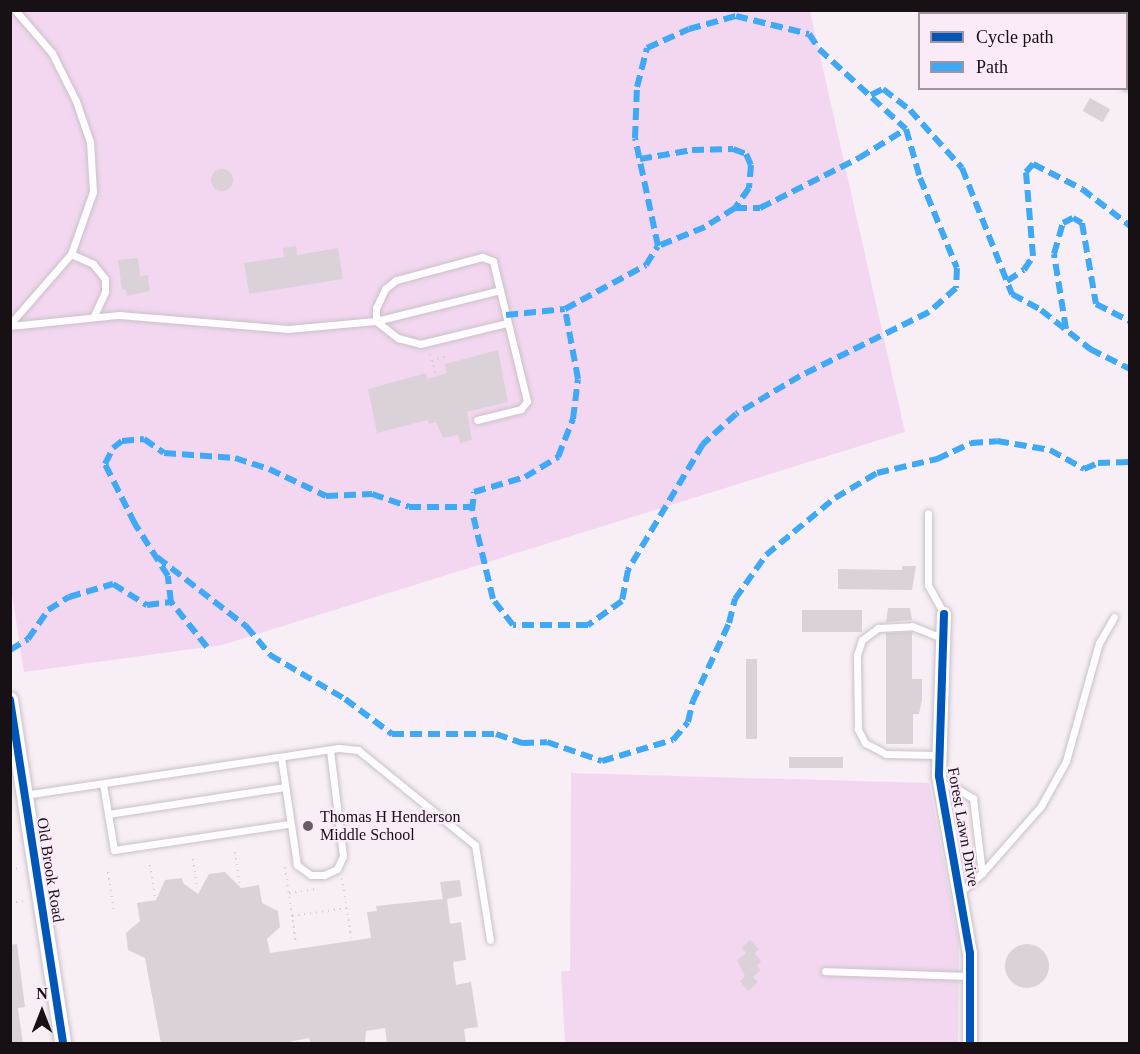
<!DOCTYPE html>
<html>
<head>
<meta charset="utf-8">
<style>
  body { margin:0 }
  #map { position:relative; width:1140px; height:1054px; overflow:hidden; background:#f8eef6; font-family:"Times New Roman",serif }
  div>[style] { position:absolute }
  .green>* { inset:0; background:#f3d7f0 }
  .building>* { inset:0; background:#dad2d8; transform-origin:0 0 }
  .round { border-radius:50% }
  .path>* { height:2px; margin-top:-1px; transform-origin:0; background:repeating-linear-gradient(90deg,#d3cfd1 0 1.5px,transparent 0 6px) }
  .roads { filter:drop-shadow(0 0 2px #c8c1c7) drop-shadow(0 0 2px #c8c1c7) }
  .service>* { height:7px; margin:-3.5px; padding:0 3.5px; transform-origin:3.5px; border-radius:3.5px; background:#fefcfe }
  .minor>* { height:14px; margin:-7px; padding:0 7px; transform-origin:7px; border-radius:7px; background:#fefcfe }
  .tertiary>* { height:16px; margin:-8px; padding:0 8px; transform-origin:8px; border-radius:8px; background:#fefcfe }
  .quiet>* { height:6px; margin-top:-3px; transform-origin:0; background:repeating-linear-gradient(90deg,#3fa9f5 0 12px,transparent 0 18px) }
  .cycleway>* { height:8px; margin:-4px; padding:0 4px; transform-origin:4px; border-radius:4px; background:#0057b8 }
  .dots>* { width:16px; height:16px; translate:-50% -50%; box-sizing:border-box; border:3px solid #fbebf9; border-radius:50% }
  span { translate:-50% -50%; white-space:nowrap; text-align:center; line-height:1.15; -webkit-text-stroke:4.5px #fbebf9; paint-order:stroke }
  .poi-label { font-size:16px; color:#171116 }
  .left { translate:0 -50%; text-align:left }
  .street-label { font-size:16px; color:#171116 }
  .frame { position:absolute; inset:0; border:12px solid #171116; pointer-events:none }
  .legend { position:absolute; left:918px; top:12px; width:210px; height:78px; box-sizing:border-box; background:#fbebf9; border:2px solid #a0949e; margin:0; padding:8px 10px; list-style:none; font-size:18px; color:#171116 }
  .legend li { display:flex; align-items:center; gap:12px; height:30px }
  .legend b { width:30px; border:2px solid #a0949e }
  .north { position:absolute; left:12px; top:982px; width:60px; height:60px; -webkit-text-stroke:4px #fbebf9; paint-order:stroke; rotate:0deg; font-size:16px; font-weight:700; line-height:24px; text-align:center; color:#171116 }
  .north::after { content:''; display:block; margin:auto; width:21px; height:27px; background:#171116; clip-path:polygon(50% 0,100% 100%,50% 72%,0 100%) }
</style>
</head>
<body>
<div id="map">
  <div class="green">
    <i style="clip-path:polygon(10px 11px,810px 11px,905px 432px,222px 645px,24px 672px,10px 581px)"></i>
    <i style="clip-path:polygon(571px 773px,929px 783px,959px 944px,958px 1043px,565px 1043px,561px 971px,570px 971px)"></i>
  </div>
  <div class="building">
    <i style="left:1090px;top:98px;width:23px;height:15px;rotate:29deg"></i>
    <i class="round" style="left:211px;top:169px;width:22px;height:22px"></i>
    <i style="clip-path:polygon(296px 246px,297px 255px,338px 248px,343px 279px,249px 294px,244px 263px,284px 257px,283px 248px)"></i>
    <i style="clip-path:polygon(138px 258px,140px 276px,148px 275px,150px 291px,127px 296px,126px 290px,122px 290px,118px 260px)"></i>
    <i style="clip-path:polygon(498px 350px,508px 402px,467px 412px,472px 440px,460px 443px,458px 435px,443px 438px,436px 422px,429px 424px,428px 420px,377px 433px,368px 389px,426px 373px,427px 379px,447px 373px,445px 364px)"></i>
    <i style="clip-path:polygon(902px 566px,916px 566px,912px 590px,838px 589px,838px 569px,902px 570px)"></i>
    <i style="clip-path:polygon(888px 608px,910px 608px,912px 620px,886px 622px)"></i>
    <i style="left:862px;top:610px;width:22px;height:60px;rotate:90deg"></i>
    <i style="clip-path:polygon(912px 632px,912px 679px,922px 679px,922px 700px,919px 714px,913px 714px,913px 744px,886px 744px,886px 633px)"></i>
    <i style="left:746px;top:659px;width:11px;height:80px"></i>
    <i style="left:843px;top:757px;width:11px;height:54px;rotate:90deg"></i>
    <i style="clip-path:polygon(225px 872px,241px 888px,259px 885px,262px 903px,278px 911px,280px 927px,267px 939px,270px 953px,371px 938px,367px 912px,377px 911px,376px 906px,443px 899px,440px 882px,460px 880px,462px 896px,447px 899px,450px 924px,461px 922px,466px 960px,453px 962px,456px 985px,471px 982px,478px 1027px,464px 1029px,466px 1044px,387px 1044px,385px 1028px,366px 1031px,365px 1044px,311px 1044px,309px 1038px,278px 1044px,161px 1044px,145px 958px,128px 950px,126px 933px,140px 921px,137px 903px,156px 900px,165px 880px,182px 878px,183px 883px,198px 894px,209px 874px)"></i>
    <i style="clip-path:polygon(750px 940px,759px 949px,754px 953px,761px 961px,757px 966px,761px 970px,753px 977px,758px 982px,748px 991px,740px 981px,745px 976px,737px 960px,746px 953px,741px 948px)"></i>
    <i class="round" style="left:1005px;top:944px;width:44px;height:44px"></i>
    <i style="clip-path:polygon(17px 944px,25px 1007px,18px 1008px,23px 1044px,10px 1044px,10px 945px)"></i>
  </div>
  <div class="path">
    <i style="left:430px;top:354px;width:24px;rotate:75deg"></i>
    <i style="left:432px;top:361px;width:15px;rotate:-20deg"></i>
    <i style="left:235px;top:852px;width:34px;rotate:82deg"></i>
    <i style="left:193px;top:859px;width:30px;rotate:82deg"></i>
    <i style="left:150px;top:865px;width:33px;rotate:81deg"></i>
    <i style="left:285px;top:867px;width:78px;rotate:81.9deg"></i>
    <i style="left:10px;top:869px;width:10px;rotate:-6deg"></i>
    <i style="left:108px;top:872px;width:40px;rotate:81.5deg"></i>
    <i style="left:342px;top:878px;width:60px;rotate:81.3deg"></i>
    <i style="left:289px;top:893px;width:28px;rotate:-8deg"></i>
    <i style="left:16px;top:902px;width:9px;rotate:-6deg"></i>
    <i style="left:292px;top:916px;width:56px;rotate:-8.3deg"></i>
  </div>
  <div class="roads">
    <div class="service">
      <i style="left:71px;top:254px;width:24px;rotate:24deg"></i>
      <i style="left:93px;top:264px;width:19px;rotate:51deg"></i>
      <i style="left:105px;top:279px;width:13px;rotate:90deg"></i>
      <i style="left:105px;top:292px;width:26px;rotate:115deg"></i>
      <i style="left:10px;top:324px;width:93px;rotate:-48.9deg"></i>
      <i style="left:71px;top:254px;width:66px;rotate:-70.5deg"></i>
      <i style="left:93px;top:192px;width:50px;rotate:-93.4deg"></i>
      <i style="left:90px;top:142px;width:43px;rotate:-108.9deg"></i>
      <i style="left:76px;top:101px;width:54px;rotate:-116.6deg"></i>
      <i style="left:52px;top:53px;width:57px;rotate:-130.7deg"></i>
      <i style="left:10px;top:326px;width:110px;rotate:-5.8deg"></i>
      <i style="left:119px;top:315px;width:170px;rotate:4.7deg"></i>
      <i style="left:288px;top:329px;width:88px;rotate:-5.2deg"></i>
      <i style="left:376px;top:321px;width:28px;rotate:38deg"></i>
      <i style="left:398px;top:338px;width:23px;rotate:15deg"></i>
      <i style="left:420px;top:344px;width:89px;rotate:-13.6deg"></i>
      <i style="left:477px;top:420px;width:45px;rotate:-14deg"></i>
      <i style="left:521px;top:409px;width:10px;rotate:-53deg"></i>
      <i style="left:527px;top:401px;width:144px;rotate:-103.7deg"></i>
      <i style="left:493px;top:261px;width:12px;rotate:-160deg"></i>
      <i style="left:482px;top:257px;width:89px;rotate:165deg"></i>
      <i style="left:396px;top:280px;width:14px;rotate:141deg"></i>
      <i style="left:385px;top:289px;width:21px;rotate:115deg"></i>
      <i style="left:376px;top:308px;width:13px;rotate:90deg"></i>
      <i style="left:376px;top:321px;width:128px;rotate:-14deg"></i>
      <i style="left:928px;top:513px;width:72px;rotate:90deg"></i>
      <i style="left:928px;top:585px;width:33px;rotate:61deg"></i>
      <i style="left:938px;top:755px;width:52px;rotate:-178.9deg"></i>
      <i style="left:886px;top:754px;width:24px;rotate:-152deg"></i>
      <i style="left:865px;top:743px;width:16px;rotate:-117deg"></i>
      <i style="left:858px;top:729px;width:74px;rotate:-90.8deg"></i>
      <i style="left:857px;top:655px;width:16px;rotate:-72deg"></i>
      <i style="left:862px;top:640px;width:20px;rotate:-37deg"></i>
      <i style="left:878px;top:628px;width:34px;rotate:-3deg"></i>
      <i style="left:912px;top:626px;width:35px;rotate:22deg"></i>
      <i style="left:281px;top:757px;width:109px;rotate:81.6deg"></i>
      <i style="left:297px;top:865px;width:17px;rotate:36deg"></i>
      <i style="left:311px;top:875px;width:13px"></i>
      <i style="left:324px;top:875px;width:14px;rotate:-25deg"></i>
      <i style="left:337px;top:869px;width:14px;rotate:-65deg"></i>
      <i style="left:343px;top:856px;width:107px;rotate:-97deg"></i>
      <i style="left:103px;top:784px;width:67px;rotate:80.5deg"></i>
      <i style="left:114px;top:850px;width:177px;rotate:-8.5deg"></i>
      <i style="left:940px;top:785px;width:11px"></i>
      <i style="left:951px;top:785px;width:26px;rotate:31deg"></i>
      <i style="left:973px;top:798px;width:76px;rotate:83.2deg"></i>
      <i style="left:982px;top:873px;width:29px;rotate:139deg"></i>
      <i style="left:24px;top:795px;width:318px;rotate:-8.5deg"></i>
      <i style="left:339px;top:748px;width:19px;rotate:6deg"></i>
      <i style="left:358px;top:750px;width:151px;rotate:39.1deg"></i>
      <i style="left:475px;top:845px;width:96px;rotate:81deg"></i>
      <i style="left:108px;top:814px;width:179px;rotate:-8.7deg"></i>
      <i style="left:982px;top:873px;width:89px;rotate:-48.6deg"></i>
      <i style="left:1041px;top:806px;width:51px;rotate:-60.9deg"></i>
      <i style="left:1066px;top:761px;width:123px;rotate:-74.4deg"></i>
      <i style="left:1099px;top:643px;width:30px;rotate:-60deg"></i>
      <i style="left:825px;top:971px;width:146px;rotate:2deg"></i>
    </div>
    <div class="minor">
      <i style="left:1124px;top:10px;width:4px;rotate:90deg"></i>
      <i style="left:1126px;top:82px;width:4px;rotate:27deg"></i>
      <i style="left:944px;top:614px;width:162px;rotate:91.8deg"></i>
      <i style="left:939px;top:776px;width:180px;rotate:80.1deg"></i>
      <i style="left:970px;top:953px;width:91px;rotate:90deg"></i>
    </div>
    <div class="tertiary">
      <i style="left:10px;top:700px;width:348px;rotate:81.2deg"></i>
    </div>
  </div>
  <div class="quiet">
    <i style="left:871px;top:95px;width:13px;rotate:-27deg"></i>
    <i style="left:883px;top:89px;width:34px;rotate:38deg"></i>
    <i style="left:910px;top:110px;width:78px;rotate:48.1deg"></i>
    <i style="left:962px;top:168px;width:136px;rotate:68.4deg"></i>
    <i style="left:1012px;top:294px;width:33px;rotate:29deg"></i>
    <i style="left:1041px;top:310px;width:63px;rotate:38.5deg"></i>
    <i style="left:1090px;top:349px;width:45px;rotate:26.6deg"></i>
    <i style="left:640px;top:159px;width:53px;rotate:-9.8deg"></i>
    <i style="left:692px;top:150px;width:41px;rotate:-1.4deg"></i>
    <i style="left:733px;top:149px;width:14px;rotate:21deg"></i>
    <i style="left:746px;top:154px;width:12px;rotate:66deg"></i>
    <i style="left:751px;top:165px;width:23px;rotate:95deg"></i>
    <i style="left:749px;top:188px;width:24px;rotate:125deg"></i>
    <i style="left:735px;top:208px;width:36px;rotate:148deg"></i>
    <i style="left:705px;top:227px;width:51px;rotate:158deg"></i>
    <i style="left:735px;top:208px;width:25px"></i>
    <i style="left:760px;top:208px;width:111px;rotate:-26.8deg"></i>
    <i style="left:859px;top:158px;width:55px;rotate:-31.7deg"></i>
    <i style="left:1007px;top:281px;width:20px;rotate:-33deg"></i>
    <i style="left:1024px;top:270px;width:17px;rotate:-57deg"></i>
    <i style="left:1033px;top:256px;width:84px;rotate:-94.8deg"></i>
    <i style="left:1026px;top:172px;width:11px;rotate:-49deg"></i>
    <i style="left:1033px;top:164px;width:55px;rotate:27deg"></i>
    <i style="left:1082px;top:189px;width:61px;rotate:37.6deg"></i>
    <i style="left:506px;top:315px;width:59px;rotate:-5.8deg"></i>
    <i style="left:565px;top:309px;width:92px;rotate:-28.5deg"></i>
    <i style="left:646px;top:265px;width:22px;rotate:-58deg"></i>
    <i style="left:658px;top:246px;width:110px;rotate:-102deg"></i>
    <i style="left:635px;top:138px;width:51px;rotate:-87.8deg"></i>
    <i style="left:637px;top:87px;width:40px;rotate:-75.6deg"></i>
    <i style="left:647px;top:48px;width:46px;rotate:-24.3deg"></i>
    <i style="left:689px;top:29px;width:49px;rotate:-15.5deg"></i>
    <i style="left:736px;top:16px;width:75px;rotate:13.9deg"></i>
    <i style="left:809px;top:34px;width:18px;rotate:56deg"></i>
    <i style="left:819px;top:49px;width:118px;rotate:42.6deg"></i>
    <i style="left:906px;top:129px;width:51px;rotate:74.1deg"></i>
    <i style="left:920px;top:178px;width:97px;rotate:67.7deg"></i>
    <i style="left:957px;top:268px;width:20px;rotate:93deg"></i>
    <i style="left:956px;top:288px;width:36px;rotate:138deg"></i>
    <i style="left:929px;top:312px;width:144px;rotate:153.6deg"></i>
    <i style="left:800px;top:376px;width:74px;rotate:149.3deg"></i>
    <i style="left:736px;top:414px;width:45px;rotate:137.7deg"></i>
    <i style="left:703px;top:444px;width:147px;rotate:120.8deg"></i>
    <i style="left:628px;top:570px;width:32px;rotate:101deg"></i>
    <i style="left:622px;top:601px;width:42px;rotate:144.8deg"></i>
    <i style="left:588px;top:625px;width:75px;rotate:180deg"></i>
    <i style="left:513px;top:625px;width:33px;rotate:-128deg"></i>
    <i style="left:493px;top:599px;width:90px;rotate:-103.4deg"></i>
    <i style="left:472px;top:511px;width:19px;rotate:-84deg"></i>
    <i style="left:474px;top:492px;width:53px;rotate:-16.4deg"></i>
    <i style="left:525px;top:477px;width:39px;rotate:-31deg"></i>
    <i style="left:558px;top:457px;width:41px;rotate:-68.5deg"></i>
    <i style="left:573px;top:419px;width:40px;rotate:-82.9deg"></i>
    <i style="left:578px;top:379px;width:71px;rotate:-100.5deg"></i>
    <i style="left:1066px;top:329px;width:76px;rotate:-99.1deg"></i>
    <i style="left:1054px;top:254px;width:32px;rotate:-74deg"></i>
    <i style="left:1063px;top:223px;width:11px;rotate:-27deg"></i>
    <i style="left:1073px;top:218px;width:10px;rotate:29deg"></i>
    <i style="left:1082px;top:223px;width:82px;rotate:80.2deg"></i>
    <i style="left:1096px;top:304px;width:38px;rotate:27deg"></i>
    <i style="left:157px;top:557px;width:113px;rotate:37.8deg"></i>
    <i style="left:246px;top:626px;width:38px;rotate:50deg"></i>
    <i style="left:270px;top:655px;width:87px;rotate:30.4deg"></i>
    <i style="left:345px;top:699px;width:59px;rotate:36.7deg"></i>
    <i style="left:392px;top:734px;width:104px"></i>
    <i style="left:496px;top:734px;width:28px;rotate:19deg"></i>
    <i style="left:522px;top:743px;width:25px;rotate:-2deg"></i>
    <i style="left:547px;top:742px;width:58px;rotate:19.1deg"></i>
    <i style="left:602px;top:761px;width:74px;rotate:-16.5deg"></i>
    <i style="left:673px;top:740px;width:23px;rotate:-50deg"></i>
    <i style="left:688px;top:722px;width:22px;rotate:-77deg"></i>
    <i style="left:693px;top:701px;width:86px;rotate:-65.2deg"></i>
    <i style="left:729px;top:623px;width:25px;rotate:-76deg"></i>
    <i style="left:735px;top:599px;width:54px;rotate:-54.8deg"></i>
    <i style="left:766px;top:555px;width:89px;rotate:-39.6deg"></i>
    <i style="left:835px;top:498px;width:49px;rotate:-30.8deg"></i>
    <i style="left:877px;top:473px;width:62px;rotate:-13.1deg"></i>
    <i style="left:937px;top:459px;width:38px;rotate:-25deg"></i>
    <i style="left:971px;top:443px;width:26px;rotate:-4deg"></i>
    <i style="left:997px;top:441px;width:54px;rotate:9.6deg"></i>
    <i style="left:1050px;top:450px;width:39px;rotate:29deg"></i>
    <i style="left:1084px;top:469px;width:15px;rotate:-23deg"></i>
    <i style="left:1098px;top:463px;width:32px;rotate:-2deg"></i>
    <i style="left:207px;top:647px;width:58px;rotate:-128.7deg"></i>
    <i style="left:171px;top:602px;width:26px;rotate:-97deg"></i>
    <i style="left:168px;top:576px;width:62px;rotate:-122.4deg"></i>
    <i style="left:135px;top:524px;width:67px;rotate:-116.6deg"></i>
    <i style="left:105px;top:464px;width:18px;rotate:-63deg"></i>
    <i style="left:113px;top:448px;width:11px;rotate:-38deg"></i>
    <i style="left:122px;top:441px;width:22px;rotate:-5deg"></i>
    <i style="left:144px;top:439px;width:24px;rotate:35deg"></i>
    <i style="left:164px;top:453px;width:71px;rotate:4deg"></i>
    <i style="left:235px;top:458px;width:36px;rotate:18deg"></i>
    <i style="left:269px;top:469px;width:63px;rotate:25.3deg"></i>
    <i style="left:326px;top:496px;width:46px;rotate:-2.5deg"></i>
    <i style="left:372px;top:494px;width:39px;rotate:19deg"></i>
    <i style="left:409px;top:507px;width:64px"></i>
    <i style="left:10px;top:650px;width:21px;rotate:-31deg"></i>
    <i style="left:28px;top:639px;width:35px;rotate:-55deg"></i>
    <i style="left:48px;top:610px;width:25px;rotate:-32deg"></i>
    <i style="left:69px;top:597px;width:46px;rotate:-16.5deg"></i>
    <i style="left:113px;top:584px;width:40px;rotate:32deg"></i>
    <i style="left:147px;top:605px;width:24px;rotate:-7deg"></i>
  </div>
  <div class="cycleway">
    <i style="left:944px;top:614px;width:162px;rotate:91.8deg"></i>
    <i style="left:939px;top:776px;width:180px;rotate:80.1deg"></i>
    <i style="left:970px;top:953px;width:91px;rotate:90deg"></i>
    <i style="left:10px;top:700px;width:348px;rotate:81.2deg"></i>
  </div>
  <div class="dots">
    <i style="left:308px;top:826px;background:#665e64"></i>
  </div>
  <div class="poi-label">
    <span class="left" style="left:320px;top:826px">Thomas H Henderson<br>Middle School</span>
  </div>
  <div class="street-label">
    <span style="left:963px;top:827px;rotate:80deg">Forest Lawn Drive</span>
    <span style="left:50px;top:870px;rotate:81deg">Old Brook Road</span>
  </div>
  <div class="frame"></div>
  <ul class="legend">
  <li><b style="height:8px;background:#0057b8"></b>Cycle path</li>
  <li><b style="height:8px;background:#3fa9f5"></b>Path</li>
  </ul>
  <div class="north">N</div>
</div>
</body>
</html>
